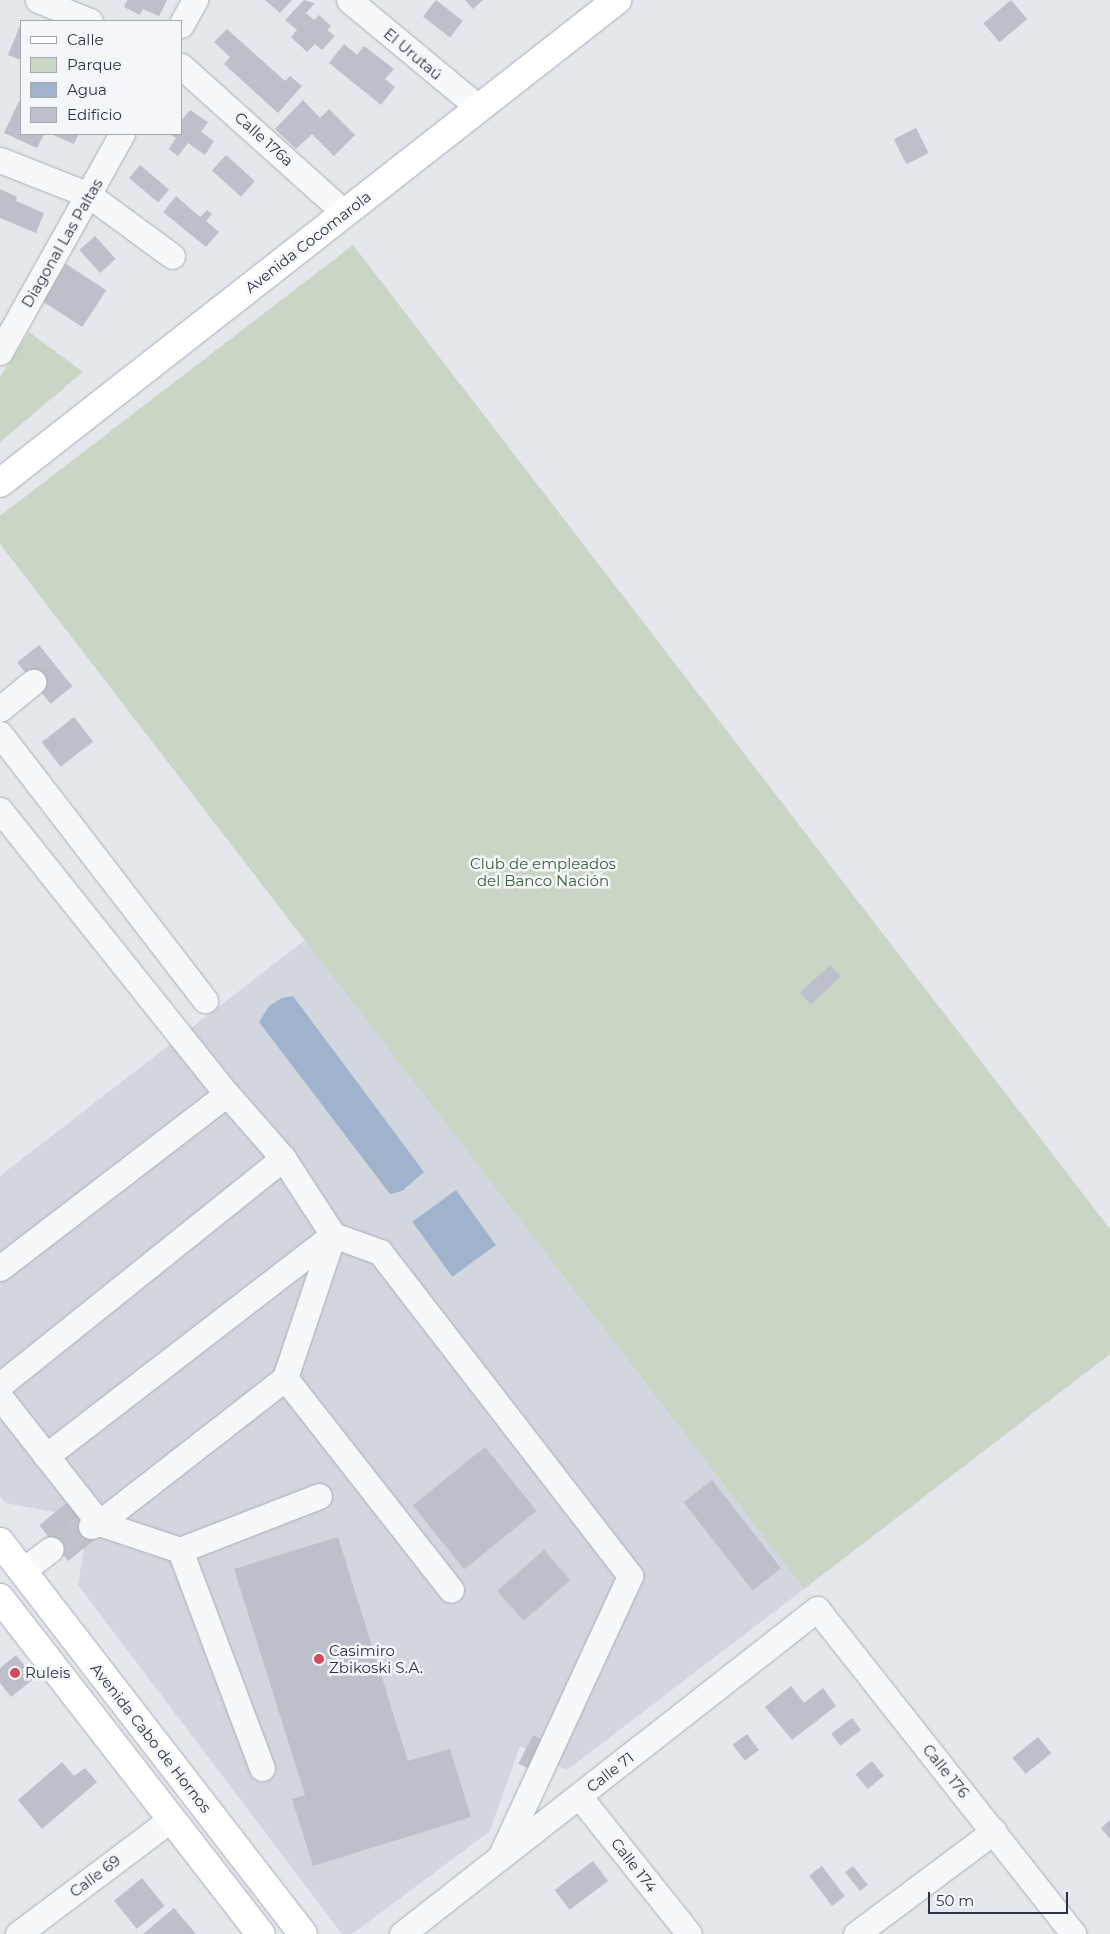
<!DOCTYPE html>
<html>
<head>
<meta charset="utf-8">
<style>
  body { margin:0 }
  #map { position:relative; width:1110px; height:1934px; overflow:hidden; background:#e4e7ec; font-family:Montserrat,sans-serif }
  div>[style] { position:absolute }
  .built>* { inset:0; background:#d2d6de }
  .green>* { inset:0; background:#c9d6c5 }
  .water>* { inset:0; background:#9fb4cc; transform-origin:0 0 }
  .building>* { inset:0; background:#bbc0ca; transform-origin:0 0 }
  .minor-tunnel>* { height:25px; margin-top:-12.5px; transform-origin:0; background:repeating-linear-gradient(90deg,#bfc3cb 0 25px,transparent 0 37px) }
  .roads { filter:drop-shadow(0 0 1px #a9aeb7) drop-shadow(0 0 1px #a9aeb7) }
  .minor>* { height:25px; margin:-12.5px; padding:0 12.5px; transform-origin:12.5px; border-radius:12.5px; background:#f7f8fa }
  .major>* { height:28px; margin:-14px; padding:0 14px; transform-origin:14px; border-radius:14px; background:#fff }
  .dots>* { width:14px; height:14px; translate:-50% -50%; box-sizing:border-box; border:2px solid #f4f6f9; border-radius:50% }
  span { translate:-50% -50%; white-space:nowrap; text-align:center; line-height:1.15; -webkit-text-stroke:5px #f4f6f9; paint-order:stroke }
  .street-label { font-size:15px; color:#2b3445 }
  .park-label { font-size:15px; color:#3f6138 }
  .poi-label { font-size:15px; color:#2b3445 }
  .left { translate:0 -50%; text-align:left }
  .legend { position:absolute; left:20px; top:20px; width:162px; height:115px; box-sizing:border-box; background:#f4f6f9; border:1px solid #a4a8b1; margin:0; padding:6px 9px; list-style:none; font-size:15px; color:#2b3445 }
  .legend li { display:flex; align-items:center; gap:10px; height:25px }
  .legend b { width:25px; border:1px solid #a4a8b1 }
  .scale { position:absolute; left:928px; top:1892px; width:140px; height:22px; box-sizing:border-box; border:2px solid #2b3445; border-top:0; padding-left:6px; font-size:15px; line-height:18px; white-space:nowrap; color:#2b3445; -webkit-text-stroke:4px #f4f6f9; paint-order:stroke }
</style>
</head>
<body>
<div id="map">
  <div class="built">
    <i style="clip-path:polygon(305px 940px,804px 1589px,567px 1770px,520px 1746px,490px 1831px,352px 1934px,342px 1934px,78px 1585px,84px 1548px,55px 1512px,5px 1503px,0 1496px,0 1176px)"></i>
  </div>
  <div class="green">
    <i style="clip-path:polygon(353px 245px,1110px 1229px,1110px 1354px,804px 1589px,0 544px,0 516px)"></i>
    <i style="clip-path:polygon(29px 332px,83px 372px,0 442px,0 377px)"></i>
  </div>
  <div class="water">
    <i style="clip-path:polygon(293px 996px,424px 1172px,402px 1191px,390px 1194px,259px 1022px,269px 1006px,282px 998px)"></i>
    <i style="left:456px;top:1190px;width:68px;height:54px;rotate:54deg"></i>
  </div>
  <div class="building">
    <i style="clip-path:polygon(127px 0,167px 0,159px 16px,143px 9px,140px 15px,124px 7px)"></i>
    <i style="clip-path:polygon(265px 0,292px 0,280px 13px)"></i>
    <i style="clip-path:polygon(304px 0,315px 3px,306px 13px,314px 20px,319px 15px,331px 26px,327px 30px,335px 36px,322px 50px,315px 44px,307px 52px,291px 37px,297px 30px,285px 20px)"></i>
    <i style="left:436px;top:0;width:34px;height:21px;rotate:38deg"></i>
    <i style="clip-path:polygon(465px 0,483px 0,473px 9px)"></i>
    <i style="left:1011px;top:0;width:25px;height:36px;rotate:50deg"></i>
    <i style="clip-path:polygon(21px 23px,21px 60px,8px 55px)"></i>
    <i style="clip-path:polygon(227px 29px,285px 81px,290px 76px,302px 86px,278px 113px,224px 64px,230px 57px,214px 42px)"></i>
    <i style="clip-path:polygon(344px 44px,357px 55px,364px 46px,394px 69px,385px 79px,395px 87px,381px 105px,329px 63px)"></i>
    <i style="clip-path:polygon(303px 100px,320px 118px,329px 109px,355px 135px,334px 156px,312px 134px,296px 149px,275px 129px)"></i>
    <i style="clip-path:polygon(19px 101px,21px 102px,21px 134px,44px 134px,37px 148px,4px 133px)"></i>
    <i style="clip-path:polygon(190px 110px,208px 122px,201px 132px,214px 141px,205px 155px,188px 143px,178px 156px,169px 149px,176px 138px,170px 134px,181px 134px,181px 121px)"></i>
    <i style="left:916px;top:128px;width:28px;height:25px;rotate:63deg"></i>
    <i style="clip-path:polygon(51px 134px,79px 134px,74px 144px)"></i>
    <i style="left:226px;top:155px;width:39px;height:21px;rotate:42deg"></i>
    <i style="left:140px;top:165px;width:38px;height:17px;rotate:40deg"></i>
    <i style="clip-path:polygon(0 189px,17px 197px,16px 201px,44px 213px,36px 233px,0 218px)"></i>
    <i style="clip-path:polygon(176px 196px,200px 217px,207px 210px,212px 214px,206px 221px,219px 232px,206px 247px,163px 212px)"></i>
    <i style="left:95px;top:236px;width:31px;height:21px;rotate:48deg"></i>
    <i style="left:66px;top:264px;width:48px;height:44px;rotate:33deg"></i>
    <i style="left:39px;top:645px;width:53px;height:28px;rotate:51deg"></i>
    <i style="left:74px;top:717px;width:31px;height:41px;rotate:52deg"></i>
    <i style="left:830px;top:965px;width:16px;height:41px;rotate:47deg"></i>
    <i style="left:485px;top:1447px;width:82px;height:93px;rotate:51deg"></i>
    <i style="left:712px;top:1480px;width:112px;height:36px;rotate:52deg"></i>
    <i style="left:68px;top:1502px;width:46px;height:37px;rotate:51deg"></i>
    <i style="clip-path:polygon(338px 1537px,408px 1761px,450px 1749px,471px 1817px,313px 1866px,292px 1799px,305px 1795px,234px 1569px)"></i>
    <i style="left:544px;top:1550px;width:40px;height:62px;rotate:49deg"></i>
    <i style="clip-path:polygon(16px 1655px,35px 1678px,11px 1697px,0 1683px,0 1668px)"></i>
    <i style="clip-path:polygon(791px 1686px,804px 1703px,823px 1688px,836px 1706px,792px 1740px,765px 1707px)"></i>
    <i style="left:852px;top:1718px;width:15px;height:26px;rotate:53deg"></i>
    <i style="left:747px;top:1734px;width:20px;height:18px;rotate:53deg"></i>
    <i style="left:533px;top:1735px;width:35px;height:32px;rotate:27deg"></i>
    <i style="left:1038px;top:1737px;width:21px;height:33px;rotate:51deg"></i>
    <i style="left:872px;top:1761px;width:19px;height:21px;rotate:51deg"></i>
    <i style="clip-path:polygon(62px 1762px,74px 1776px,85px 1768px,97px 1782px,42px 1829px,18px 1800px)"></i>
    <i style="clip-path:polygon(1110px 1820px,1110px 1839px,1101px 1828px)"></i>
    <i style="left:593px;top:1861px;width:25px;height:48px;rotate:53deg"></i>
    <i style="left:822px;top:1866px;width:38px;height:16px;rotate:53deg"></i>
    <i style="left:853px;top:1866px;width:24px;height:10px;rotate:52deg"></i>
    <i style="left:142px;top:1878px;width:36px;height:36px;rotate:51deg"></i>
    <i style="clip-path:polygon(174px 1908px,196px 1934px,143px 1934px)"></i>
  </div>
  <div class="minor-tunnel">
    <i style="left:51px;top:1549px;width:26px;rotate:-37deg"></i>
    <i style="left:72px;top:1533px;width:20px;rotate:-20deg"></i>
  </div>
  <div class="roads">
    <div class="minor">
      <i style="left:38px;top:0;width:56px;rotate:22deg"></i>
      <i style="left:349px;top:0;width:169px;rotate:39.7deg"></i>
      <i style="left:181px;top:25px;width:29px;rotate:-61deg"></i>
      <i style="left:181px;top:66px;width:220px;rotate:41.9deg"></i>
      <i style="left:0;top:160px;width:96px;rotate:21.5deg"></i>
      <i style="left:89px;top:195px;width:103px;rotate:36.3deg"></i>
      <i style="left:0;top:352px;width:250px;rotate:-60.8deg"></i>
      <i style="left:0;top:709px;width:43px;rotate:-39.3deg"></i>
      <i style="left:0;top:734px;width:336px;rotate:52.4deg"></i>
      <i style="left:0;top:810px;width:364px;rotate:51.4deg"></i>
      <i style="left:227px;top:1094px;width:85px;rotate:48.8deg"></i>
      <i style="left:283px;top:1158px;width:92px;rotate:57deg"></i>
      <i style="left:333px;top:1235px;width:50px;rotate:19.9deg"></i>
      <i style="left:380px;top:1252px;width:409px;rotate:52.3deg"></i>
      <i style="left:630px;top:1576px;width:307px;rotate:114.8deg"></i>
      <i style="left:0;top:1268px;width:286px;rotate:-37.5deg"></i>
      <i style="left:285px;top:1378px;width:269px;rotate:51.9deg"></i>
      <i style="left:0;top:1385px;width:363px;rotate:-38.7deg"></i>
      <i style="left:0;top:1397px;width:160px;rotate:51.8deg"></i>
      <i style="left:99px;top:1523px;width:85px;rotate:18.4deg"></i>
      <i style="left:180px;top:1550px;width:149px;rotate:-21.2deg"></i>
      <i style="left:46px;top:1456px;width:362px;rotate:-37.6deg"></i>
      <i style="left:91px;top:1526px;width:9px;rotate:-21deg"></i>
      <i style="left:99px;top:1523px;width:236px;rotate:-37.9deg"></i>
      <i style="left:285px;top:1378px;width:151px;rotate:-71.4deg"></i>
      <i style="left:180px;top:1550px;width:233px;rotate:69.4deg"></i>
      <i style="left:22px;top:1571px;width:36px;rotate:-37deg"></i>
      <i style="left:579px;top:1796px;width:176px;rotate:51.4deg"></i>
      <i style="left:18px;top:1934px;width:191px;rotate:-36.9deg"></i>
      <i style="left:402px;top:1934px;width:527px;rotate:-38.07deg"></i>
      <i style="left:817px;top:1609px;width:414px;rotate:51.7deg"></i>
      <i style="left:856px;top:1934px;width:172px;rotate:-36.7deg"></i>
    </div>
    <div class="major">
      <i style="left:0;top:483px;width:784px;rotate:-38.05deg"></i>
      <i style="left:0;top:1542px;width:495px;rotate:52.3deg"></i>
      <i style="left:0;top:1598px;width:425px;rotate:52.2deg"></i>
    </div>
  </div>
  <div class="dots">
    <i style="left:319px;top:1659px;background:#d1495b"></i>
    <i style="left:15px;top:1673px;background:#d1495b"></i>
  </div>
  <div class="street-label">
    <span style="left:413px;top:54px;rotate:40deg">El Urutaú</span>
    <span style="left:264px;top:139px;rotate:42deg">Calle 176a</span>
    <span style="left:308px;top:242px;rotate:-38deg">Avenida Cocomarola</span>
    <span style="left:62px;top:243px;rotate:-60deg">Diagonal Las Paltas</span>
    <span style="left:151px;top:1738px;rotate:52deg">Avenida Cabo de Hornos</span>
    <span style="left:946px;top:1771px;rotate:51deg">Calle 176</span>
    <span style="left:610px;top:1772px;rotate:-38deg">Calle 71</span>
    <span style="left:634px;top:1865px;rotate:52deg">Calle 174</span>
    <span style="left:95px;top:1876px;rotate:-37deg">Calle 69</span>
  </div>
  <div class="park-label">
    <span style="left:543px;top:872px">Club de empleados<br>del Banco Nación</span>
  </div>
  <div class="poi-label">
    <span class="left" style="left:329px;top:1659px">Casimiro<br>Zbikoski S.A.</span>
    <span class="left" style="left:25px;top:1673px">Ruleis</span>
  </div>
  <ul class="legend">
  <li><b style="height:6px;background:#fff"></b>Calle</li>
  <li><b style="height:14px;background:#c9d6c5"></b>Parque</li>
  <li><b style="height:14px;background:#9fb4cc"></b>Agua</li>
  <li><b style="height:14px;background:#bbc0ca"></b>Edificio</li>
  </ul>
  <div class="scale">50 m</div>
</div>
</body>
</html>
